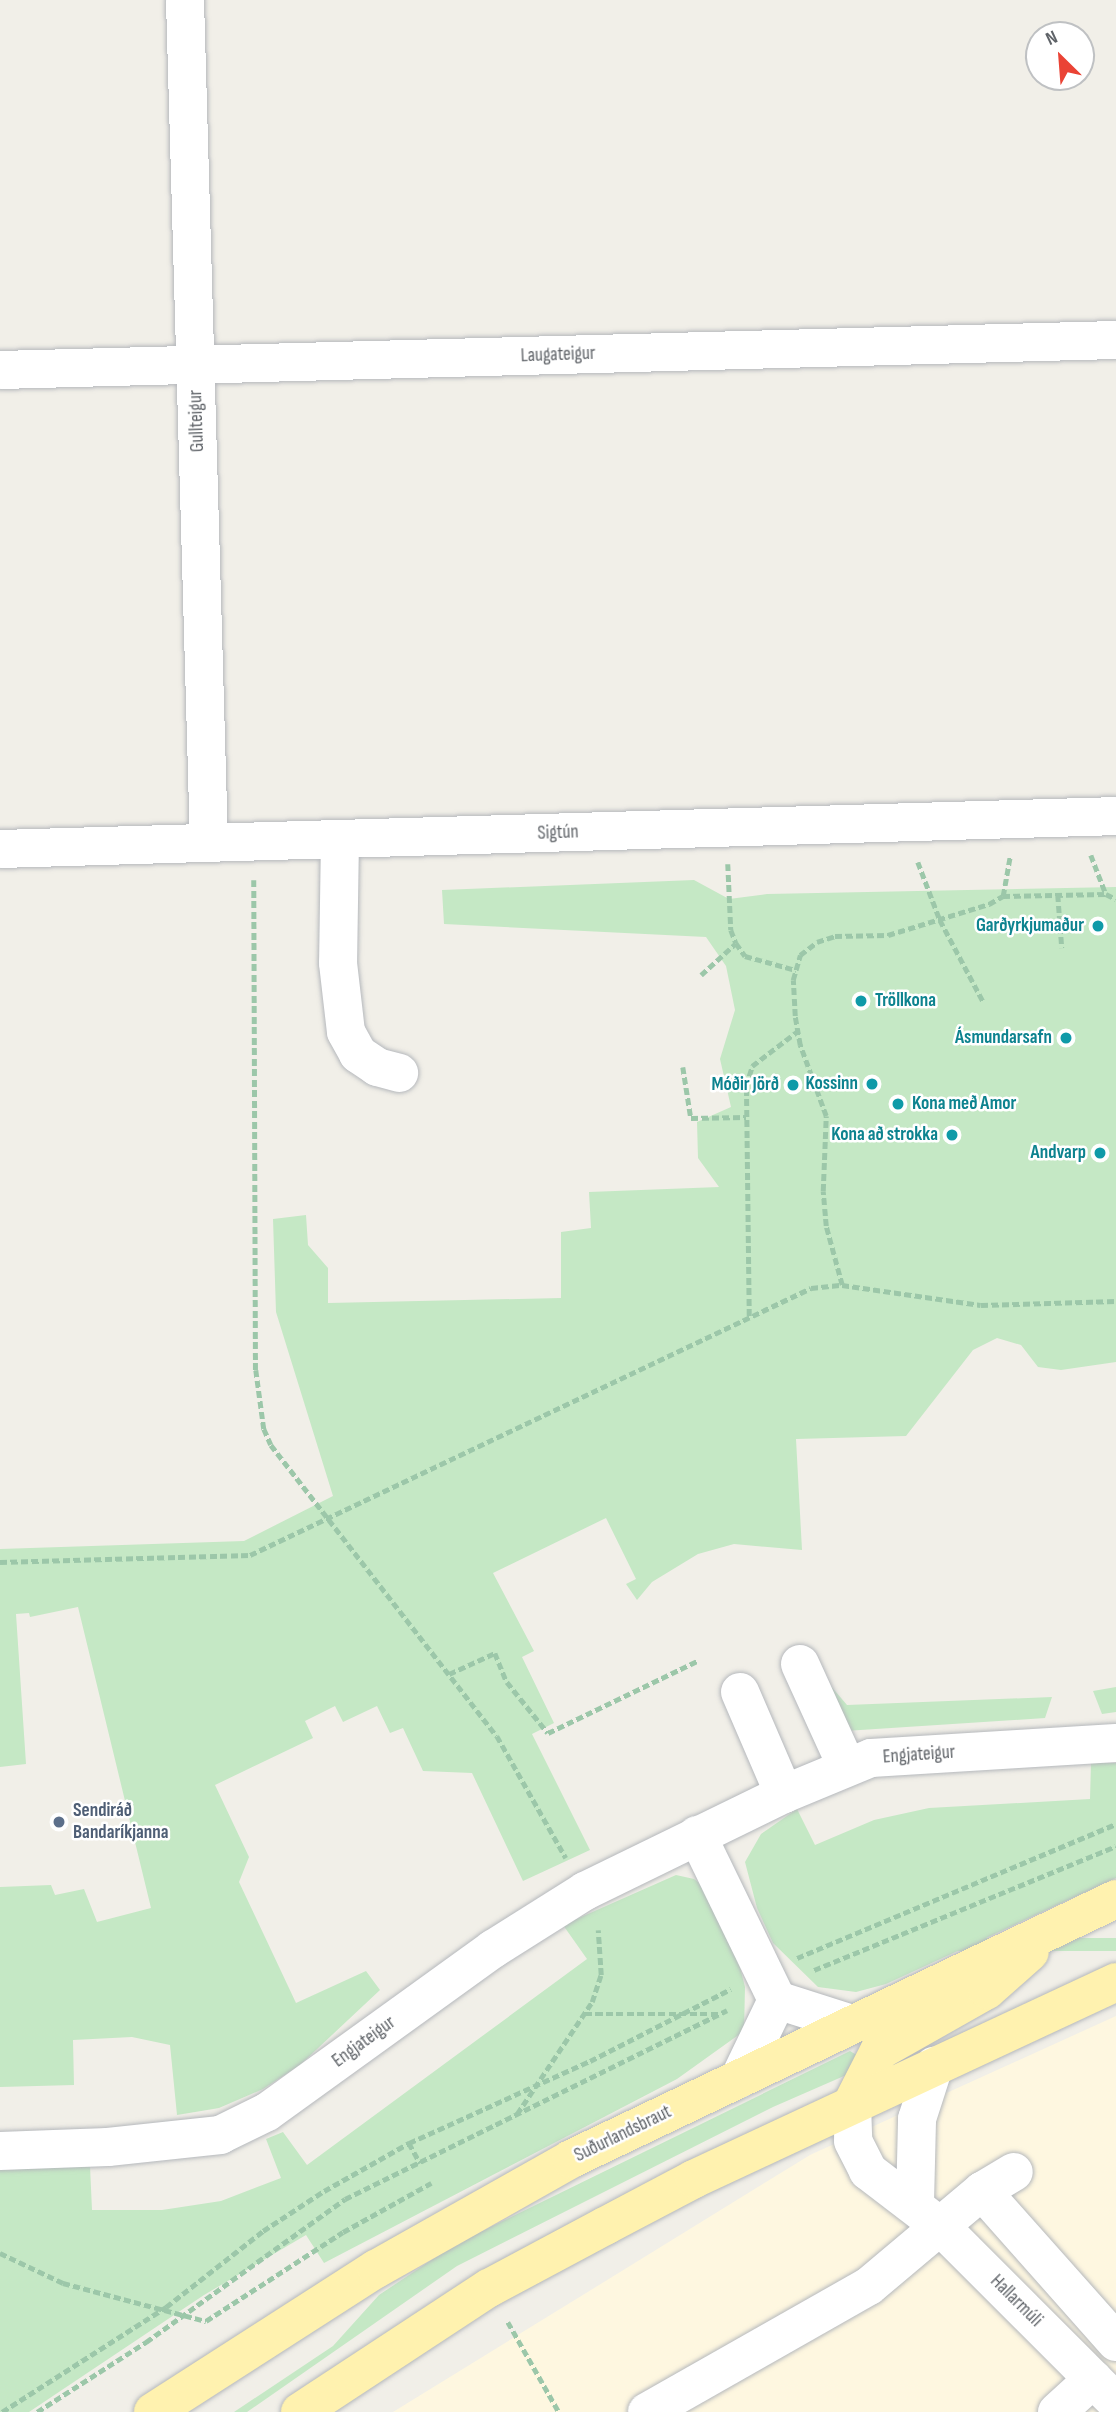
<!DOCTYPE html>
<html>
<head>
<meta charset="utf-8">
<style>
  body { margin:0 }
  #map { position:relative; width:1116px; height:2412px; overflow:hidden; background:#f1efe8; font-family:"Sofia Sans Condensed",sans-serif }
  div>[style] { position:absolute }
  .commercial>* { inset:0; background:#fef7e0 }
  .green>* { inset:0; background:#c5e8c5; transform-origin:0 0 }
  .path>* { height:4.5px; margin-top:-2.25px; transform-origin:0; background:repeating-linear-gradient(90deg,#9cc7a9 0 7px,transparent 0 10.5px) }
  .roads { filter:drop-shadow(0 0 2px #b5b8bc) drop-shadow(0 0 2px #b5b8bc) }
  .minor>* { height:38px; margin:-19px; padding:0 19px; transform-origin:19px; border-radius:19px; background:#fff }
  .major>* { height:38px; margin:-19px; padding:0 19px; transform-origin:19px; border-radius:19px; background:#fff2af }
  .dots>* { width:19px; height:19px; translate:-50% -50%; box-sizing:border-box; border:4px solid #fff; border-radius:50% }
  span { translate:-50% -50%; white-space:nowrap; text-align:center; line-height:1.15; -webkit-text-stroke:5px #fff; paint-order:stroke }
  .street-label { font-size:19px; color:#5f6368 }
  .culture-label { font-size:19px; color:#0d838f; font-weight:700 }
  .right { translate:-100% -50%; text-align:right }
  .left { translate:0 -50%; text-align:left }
  .service-label { font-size:19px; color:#4e5e75; font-weight:700 }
  .north { position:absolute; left:1025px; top:21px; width:70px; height:70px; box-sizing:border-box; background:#fff; border:2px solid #bfc1c3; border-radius:50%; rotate:335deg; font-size:19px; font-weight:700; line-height:28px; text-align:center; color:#5f6368 }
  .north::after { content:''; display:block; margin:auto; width:24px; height:32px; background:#ea4335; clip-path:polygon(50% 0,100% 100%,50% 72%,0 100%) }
</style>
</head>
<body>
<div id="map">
  <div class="commercial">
    <i style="clip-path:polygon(1116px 2016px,1116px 2412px,393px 2412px,810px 2155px)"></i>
  </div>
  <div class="green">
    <i style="clip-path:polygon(694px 880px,729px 899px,767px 894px,1116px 887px,1116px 1362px,1061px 1370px,1038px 1367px,1021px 1345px,997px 1338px,973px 1350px,906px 1436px,796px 1439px,802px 1550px,734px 1544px,698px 1554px,652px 1582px,637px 1600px,626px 1584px,636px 1579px,606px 1518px,493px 1573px,534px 1651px,522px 1657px,554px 1723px,532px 1734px,590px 1850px,523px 1881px,472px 1773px,423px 1771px,403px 1728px,390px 1733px,377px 1706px,343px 1722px,335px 1706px,305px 1721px,313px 1738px,215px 1785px,249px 1857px,239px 1882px,296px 2003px,366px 1971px,380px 1990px,300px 2065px,263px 2089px,219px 2108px,177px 2115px,170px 2045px,132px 2037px,73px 2040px,74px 2085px,0 2087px,0 1887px,51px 1885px,55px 1895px,84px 1889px,97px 1922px,151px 1908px,78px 1607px,30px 1617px,29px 1613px,16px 1614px,26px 1764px,0 1767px,0 1549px,244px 1541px,333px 1496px,276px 1312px,273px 1219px,306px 1215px,308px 1245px,328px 1268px,328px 1303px,561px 1298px,561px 1232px,591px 1228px,589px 1192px,719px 1187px,698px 1158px,697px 1122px,731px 1107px,720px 1059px,735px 1010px,726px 966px,706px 937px,444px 924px,442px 890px)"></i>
    <i style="clip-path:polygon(830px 1685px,847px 1705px,1052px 1697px,1045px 1718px,845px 1731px)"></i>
    <i style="clip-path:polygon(1116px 1687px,1116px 1712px,1102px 1714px,1093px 1691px)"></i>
    <i style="clip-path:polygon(1091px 1763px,1116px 1763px,1116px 1878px,886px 1984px,856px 1992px,818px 1987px,773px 1943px,757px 1908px,745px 1862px,761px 1834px,797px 1809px,815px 1845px,874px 1820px,929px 1808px,1090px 1799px)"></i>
    <i style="clip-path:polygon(676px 1875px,694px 1879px,710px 1891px,733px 1940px,745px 1987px,744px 2031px,677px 2079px,324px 2263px,306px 2235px,204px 2295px,29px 2412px,0 2412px,0 2170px,90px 2166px,92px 2210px,162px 2210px,221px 2201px,281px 2178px,266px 2139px,283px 2132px,307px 2165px,587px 1959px,563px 1925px)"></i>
    <i style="left:1116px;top:1938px;width:13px;height:217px;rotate:90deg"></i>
    <i style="clip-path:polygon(850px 2051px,860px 2057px,860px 2069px,773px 2107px,457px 2266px,247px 2412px,234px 2412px,333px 2346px,379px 2295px,454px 2245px)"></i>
  </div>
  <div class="path">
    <i style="left:1091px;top:855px;width:42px;rotate:69deg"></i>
    <i style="left:1106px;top:894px;width:11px;rotate:27deg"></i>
    <i style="left:918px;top:862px;width:62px;rotate:69.2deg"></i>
    <i style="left:940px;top:920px;width:94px;rotate:62.1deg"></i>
    <i style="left:728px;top:864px;width:66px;rotate:87.4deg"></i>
    <i style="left:731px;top:930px;width:14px;rotate:69deg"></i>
    <i style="left:736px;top:943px;width:16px;rotate:55deg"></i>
    <i style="left:745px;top:956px;width:53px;rotate:15.4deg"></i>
    <i style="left:254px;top:880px;width:490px;rotate:89.8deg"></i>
    <i style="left:256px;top:1370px;width:60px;rotate:82.3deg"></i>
    <i style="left:264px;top:1429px;width:17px;rotate:66deg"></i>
    <i style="left:271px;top:1445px;width:368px;rotate:52.2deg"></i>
    <i style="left:497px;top:1736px;width:140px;rotate:60.5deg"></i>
    <i style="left:1058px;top:895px;width:53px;rotate:85.7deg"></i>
    <i style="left:1003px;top:896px;width:103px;rotate:-1.1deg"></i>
    <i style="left:701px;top:975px;width:47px;rotate:-42.4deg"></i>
    <i style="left:683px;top:1067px;width:52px;rotate:81.1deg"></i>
    <i style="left:691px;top:1118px;width:55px;rotate:-1deg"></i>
    <i style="left:842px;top:1285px;width:61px;rotate:-105.2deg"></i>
    <i style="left:826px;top:1226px;width:35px;rotate:-95deg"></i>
    <i style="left:823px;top:1191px;width:75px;rotate:-87.7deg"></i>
    <i style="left:826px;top:1116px;width:76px;rotate:-110.1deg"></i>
    <i style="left:800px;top:1045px;width:29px;rotate:-100deg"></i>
    <i style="left:795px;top:1016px;width:36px;rotate:-93deg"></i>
    <i style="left:793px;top:980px;width:26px;rotate:-74deg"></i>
    <i style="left:800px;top:955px;width:21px;rotate:-37deg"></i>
    <i style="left:817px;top:942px;width:19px;rotate:-18deg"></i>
    <i style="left:835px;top:936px;width:53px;rotate:-1.1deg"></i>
    <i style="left:888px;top:935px;width:106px;rotate:-17.1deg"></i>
    <i style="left:989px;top:904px;width:16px;rotate:-30deg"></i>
    <i style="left:1003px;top:896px;width:39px;rotate:-80deg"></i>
    <i style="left:749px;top:1316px;width:230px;rotate:-90.7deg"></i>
    <i style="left:746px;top:1086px;width:21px;rotate:-73deg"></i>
    <i style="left:752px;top:1066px;width:58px;rotate:-37.3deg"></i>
    <i style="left:0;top:1562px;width:250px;rotate:-1.6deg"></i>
    <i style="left:250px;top:1555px;width:621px;rotate:-25.45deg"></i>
    <i style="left:811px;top:1288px;width:31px;rotate:-6deg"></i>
    <i style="left:842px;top:1285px;width:140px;rotate:8.2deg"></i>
    <i style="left:981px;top:1305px;width:135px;rotate:-1.7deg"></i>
    <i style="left:449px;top:1674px;width:51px;rotate:-24.5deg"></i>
    <i style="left:495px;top:1653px;width:31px;rotate:68deg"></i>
    <i style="left:507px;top:1682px;width:65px;rotate:51.2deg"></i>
    <i style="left:548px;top:1733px;width:165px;rotate:-25.8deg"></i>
    <i style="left:797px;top:1958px;width:346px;rotate:-22.8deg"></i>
    <i style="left:814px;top:1970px;width:326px;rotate:-22.3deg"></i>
    <i style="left:585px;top:2014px;width:134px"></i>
    <i style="left:517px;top:2114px;width:135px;rotate:-56.2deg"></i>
    <i style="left:592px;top:2002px;width:28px;rotate:-72deg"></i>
    <i style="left:601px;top:1975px;width:45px;rotate:-93.8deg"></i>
    <i style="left:409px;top:2143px;width:23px;rotate:61deg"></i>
    <i style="left:0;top:2253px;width:70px;rotate:25.5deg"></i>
    <i style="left:63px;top:2283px;width:148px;rotate:14.9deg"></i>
    <i style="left:206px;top:2321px;width:163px;rotate:-33deg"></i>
    <i style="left:343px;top:2232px;width:101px;rotate:-29.1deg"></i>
    <i style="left:508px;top:2322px;width:103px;rotate:60.5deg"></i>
    <i style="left:2px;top:2412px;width:195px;rotate:-32.6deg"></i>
    <i style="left:166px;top:2307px;width:123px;rotate:-38.1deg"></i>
    <i style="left:263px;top:2231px;width:73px;rotate:-33.3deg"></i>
    <i style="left:324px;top:2191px;width:98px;rotate:-29.5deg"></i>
    <i style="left:409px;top:2143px;width:199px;rotate:-24.4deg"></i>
    <i style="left:590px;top:2061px;width:158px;rotate:-27.1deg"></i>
    <i style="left:37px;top:2412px;width:130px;rotate:-32.7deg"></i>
    <i style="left:146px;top:2342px;width:245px;rotate:-35.7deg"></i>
    <i style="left:345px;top:2199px;width:426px;rotate:-26.3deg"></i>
  </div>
  <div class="roads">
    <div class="minor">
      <i style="left:185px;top:0;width:842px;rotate:88.37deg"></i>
      <i style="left:0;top:370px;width:1116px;rotate:-1.54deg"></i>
      <i style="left:340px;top:839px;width:124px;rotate:90.9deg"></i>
      <i style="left:338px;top:963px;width:69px;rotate:83.4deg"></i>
      <i style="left:346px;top:1032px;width:25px;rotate:61deg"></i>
      <i style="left:358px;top:1054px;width:23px;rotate:34deg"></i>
      <i style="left:377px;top:1067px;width:23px;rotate:15deg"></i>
      <i style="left:0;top:849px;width:1116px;rotate:-1.69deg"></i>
      <i style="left:800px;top:1664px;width:113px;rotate:65.5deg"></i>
      <i style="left:740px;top:1692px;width:111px;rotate:66.7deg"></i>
      <i style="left:697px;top:1835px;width:183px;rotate:64.1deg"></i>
      <i style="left:777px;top:2000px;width:79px;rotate:17.7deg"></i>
      <i style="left:739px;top:2079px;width:88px;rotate:-64.3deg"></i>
      <i style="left:852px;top:2104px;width:37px;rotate:88deg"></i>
      <i style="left:853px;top:2141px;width:34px;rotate:63deg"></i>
      <i style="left:868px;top:2171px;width:91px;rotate:37.4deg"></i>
      <i style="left:940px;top:2226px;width:249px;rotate:45deg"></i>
      <i style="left:0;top:2151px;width:108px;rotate:-2.1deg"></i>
      <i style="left:108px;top:2147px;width:113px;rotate:-6.1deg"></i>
      <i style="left:220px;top:2135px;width:52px;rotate:-26.1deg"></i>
      <i style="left:267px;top:2112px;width:279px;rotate:-35.8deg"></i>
      <i style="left:493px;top:1949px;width:109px;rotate:-32.2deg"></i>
      <i style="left:585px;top:1891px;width:221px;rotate:-26deg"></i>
      <i style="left:784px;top:1794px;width:94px;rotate:-22.5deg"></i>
      <i style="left:871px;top:1758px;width:245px;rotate:-3.5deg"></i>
      <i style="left:982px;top:2191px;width:202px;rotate:48.4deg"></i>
      <i style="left:915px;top:2203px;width:84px;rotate:-88.6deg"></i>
      <i style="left:917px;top:2119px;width:56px;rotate:-72.2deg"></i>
      <i style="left:647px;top:2412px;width:255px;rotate:-29.6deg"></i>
      <i style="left:869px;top:2286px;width:148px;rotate:-40.1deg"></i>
      <i style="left:982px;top:2191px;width:37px;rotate:-31deg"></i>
      <i style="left:1057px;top:2412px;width:49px;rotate:-42.5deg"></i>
    </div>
    <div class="major">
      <i style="left:852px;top:2104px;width:59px;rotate:-63deg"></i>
      <i style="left:879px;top:2051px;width:124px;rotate:-29.5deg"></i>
      <i style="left:987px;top:1990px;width:57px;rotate:-41.5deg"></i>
      <i style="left:153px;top:2412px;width:265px;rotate:-32.7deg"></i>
      <i style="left:376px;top:2269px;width:224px;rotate:-29.4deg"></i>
      <i style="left:571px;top:2159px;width:604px;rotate:-25.5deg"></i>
      <i style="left:300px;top:2412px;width:226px;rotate:-33.3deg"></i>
      <i style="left:489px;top:2288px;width:132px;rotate:-28.1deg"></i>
      <i style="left:605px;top:2226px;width:101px;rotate:-27.8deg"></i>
      <i style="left:694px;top:2179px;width:466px;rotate:-25deg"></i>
    </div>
  </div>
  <div class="dots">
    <i style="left:1098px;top:926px;background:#0f9aa8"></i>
    <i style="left:861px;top:1001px;background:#0f9aa8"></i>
    <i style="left:1066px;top:1038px;background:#0f9aa8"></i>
    <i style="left:872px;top:1084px;background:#0f9aa8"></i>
    <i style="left:793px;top:1085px;background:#0f9aa8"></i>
    <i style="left:898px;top:1104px;background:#0f9aa8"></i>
    <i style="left:952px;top:1135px;background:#0f9aa8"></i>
    <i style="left:1100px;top:1153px;background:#0f9aa8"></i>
    <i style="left:59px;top:1822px;background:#5c6f8a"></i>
  </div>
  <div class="street-label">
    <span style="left:558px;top:355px;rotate:-2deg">Laugateigur</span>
    <span style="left:197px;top:421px;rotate:-92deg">Gullteigur</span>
    <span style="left:558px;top:833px;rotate:-2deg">Sigtún</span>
    <span style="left:919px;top:1755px;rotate:-4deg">Engjateigur</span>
    <span style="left:364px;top:2042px;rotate:-36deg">Engjateigur</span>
    <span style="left:623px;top:2134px;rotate:-26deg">Suðurlandsbraut</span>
    <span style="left:1016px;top:2301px;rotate:45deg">Hallarmúli</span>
  </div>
  <div class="culture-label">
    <span class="right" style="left:1084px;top:926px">Garðyrkjumaður</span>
    <span class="left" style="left:875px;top:1001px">Tröllkona</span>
    <span class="right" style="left:1052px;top:1038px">Ásmundarsafn</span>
    <span class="right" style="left:858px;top:1084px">Kossinn</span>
    <span class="right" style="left:779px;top:1085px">Móðir Jörð</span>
    <span class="left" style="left:912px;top:1104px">Kona með Amor</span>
    <span class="right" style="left:938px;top:1135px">Kona að strokka</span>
    <span class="right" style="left:1086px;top:1153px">Andvarp</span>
  </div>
  <div class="service-label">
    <span class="left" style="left:73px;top:1822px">Sendiráð<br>Bandaríkjanna</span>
  </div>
  <div class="north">N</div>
</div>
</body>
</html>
